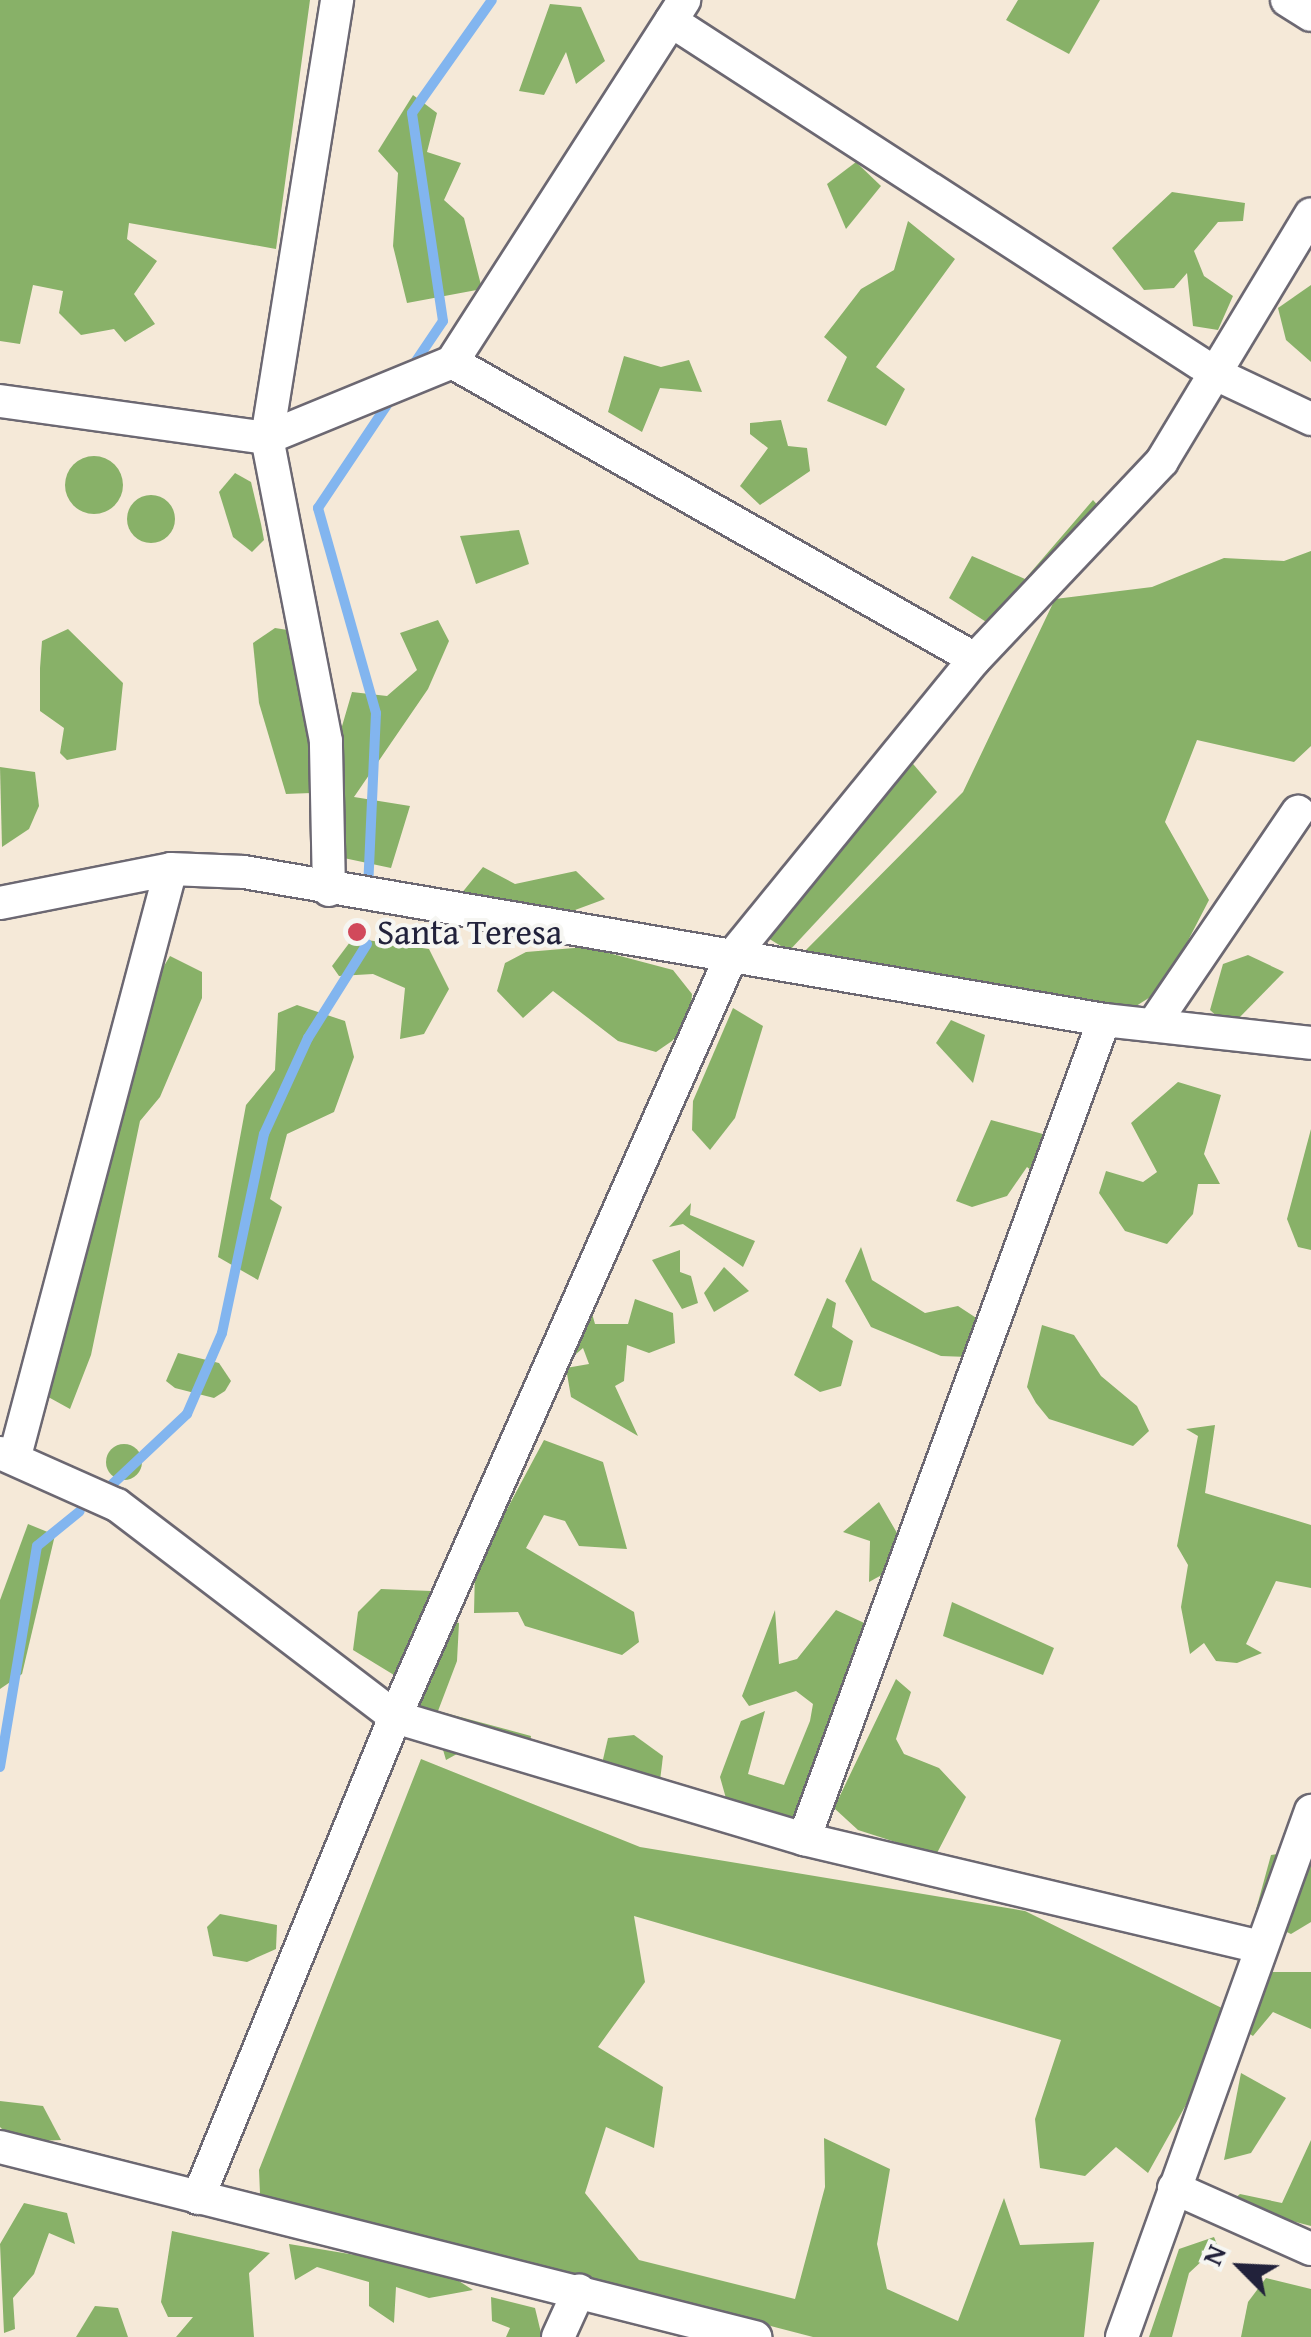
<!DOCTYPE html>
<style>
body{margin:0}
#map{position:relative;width:1311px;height:2337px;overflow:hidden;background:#f5e9d8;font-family:"Gentium Book Plus",serif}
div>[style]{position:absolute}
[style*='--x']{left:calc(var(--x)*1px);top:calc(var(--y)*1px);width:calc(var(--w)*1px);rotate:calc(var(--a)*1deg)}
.forest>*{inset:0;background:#88b168}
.round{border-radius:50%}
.stream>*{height:10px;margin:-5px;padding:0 5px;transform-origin:5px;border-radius:5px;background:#82b5ef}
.roads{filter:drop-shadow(2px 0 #6c6872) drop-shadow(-2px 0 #6c6872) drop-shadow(0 2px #6c6872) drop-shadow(0 -2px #6c6872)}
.minor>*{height:32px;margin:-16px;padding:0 16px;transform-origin:16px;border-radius:16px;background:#fff}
.dots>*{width:28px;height:28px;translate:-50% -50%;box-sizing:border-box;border:5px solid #f6f6f2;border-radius:50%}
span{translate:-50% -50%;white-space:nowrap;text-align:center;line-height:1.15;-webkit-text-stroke:8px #f6f6f2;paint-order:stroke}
.poi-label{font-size:35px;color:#22223b}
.left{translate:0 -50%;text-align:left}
.north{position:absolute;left:1191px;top:2217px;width:100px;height:100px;-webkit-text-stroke:8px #f6f6f2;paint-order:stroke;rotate:294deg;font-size:28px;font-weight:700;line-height:40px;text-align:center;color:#22223b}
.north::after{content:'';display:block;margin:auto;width:35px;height:45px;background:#22223b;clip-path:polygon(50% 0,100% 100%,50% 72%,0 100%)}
</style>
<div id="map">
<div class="forest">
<div style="clip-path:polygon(0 0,310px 0,276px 249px,129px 223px,127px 239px,157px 261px,134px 294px,155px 324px,125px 342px,114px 329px,81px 335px,59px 313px,63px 291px,33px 285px,20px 344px,0 341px)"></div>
<div style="clip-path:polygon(1018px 0,1100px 0,1069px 54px,1006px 20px)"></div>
<div style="clip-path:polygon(550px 4px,581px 7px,605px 61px,576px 84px,566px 52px,544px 95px,519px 91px)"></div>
<div style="clip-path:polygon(413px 95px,437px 113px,427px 152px,461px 163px,444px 200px,464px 218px,482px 289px,407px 303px,393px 246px,398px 173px,378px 151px)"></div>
<div style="clip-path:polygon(856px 162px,881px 186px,846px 229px,827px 184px)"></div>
<div style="clip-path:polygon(1172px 192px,1245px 203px,1243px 221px,1218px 222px,1194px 251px,1204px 276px,1233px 296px,1218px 330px,1193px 326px,1187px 273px,1174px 288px,1144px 290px,1112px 248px)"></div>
<div style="clip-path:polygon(908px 221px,955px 259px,876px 367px,905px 389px,886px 426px,827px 401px,847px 357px,824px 337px,861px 289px,894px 270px)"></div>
<div style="clip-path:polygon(1311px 285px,1311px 362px,1286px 340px,1278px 308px)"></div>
<div style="clip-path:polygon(624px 356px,661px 367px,689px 360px,702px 392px,660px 388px,642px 432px,608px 412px)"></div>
<div style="clip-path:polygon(781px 420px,788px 446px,807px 448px,810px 471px,760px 505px,740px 486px,768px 448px,750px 434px,750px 423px)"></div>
<div class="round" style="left:65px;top:456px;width:58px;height:58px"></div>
<div style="clip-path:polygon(235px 473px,251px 482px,261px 524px,264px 540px,252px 552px,233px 537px,219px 492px)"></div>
<div class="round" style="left:127px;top:495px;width:48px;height:48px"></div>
<div style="clip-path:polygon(1093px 500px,1109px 518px,994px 627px,949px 598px,972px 556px,1025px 579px)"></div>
<div style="clip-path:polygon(519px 530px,529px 564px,476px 584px,460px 536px)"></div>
<div style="clip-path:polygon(1311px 551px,1311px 746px,1294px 762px,1197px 740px,1165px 822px,1209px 900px,1163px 989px,1125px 1013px,797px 959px,963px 792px,1055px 599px,1152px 587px,1224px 558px,1284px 561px)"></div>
<div style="clip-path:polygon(438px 620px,449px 641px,428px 689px,354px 797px,410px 806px,391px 868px,339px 857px,326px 781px,352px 692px,387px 696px,417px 670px,400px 633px)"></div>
<div style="clip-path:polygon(275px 628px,294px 631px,326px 754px,311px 793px,286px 794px,259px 703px,253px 643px)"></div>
<div style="clip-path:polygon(68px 629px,123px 683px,116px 750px,67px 760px,60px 753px,64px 728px,40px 711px,40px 668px,42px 641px)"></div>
<div style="clip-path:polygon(908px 758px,937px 792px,789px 951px,763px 935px)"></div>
<div style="clip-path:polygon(0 767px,35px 772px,39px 806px,29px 829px,2px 847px)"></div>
<div style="clip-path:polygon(483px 867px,515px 884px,576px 871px,605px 899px,537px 924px,447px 911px)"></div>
<div style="clip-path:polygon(353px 938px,429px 949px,449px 989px,424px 1034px,400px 1039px,405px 988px,373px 974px,339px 976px,332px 966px)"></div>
<div style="clip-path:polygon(586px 947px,673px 970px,692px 994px,690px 1021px,672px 1041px,656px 1052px,618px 1041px,553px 991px,523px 1018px,497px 991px,505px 963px,526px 952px)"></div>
<div style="clip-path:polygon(1248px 955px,1284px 972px,1238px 1019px,1221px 1020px,1210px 1010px,1223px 964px)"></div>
<div style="clip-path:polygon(170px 956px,202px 972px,202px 998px,160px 1097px,140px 1121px,91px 1355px,70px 1409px,41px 1393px,150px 989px)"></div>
<div style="clip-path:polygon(297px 1005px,345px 1021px,354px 1057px,334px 1112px,287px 1134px,270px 1199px,282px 1207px,258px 1280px,218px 1257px,246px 1105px,275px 1070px,278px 1013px)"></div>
<div style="clip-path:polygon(733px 1008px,763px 1026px,735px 1118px,710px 1150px,692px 1130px,693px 1101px)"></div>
<div style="clip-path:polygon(951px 1020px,985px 1035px,973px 1083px,936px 1043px)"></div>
<div style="clip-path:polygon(1178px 1082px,1221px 1095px,1204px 1154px,1220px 1184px,1198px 1184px,1193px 1214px,1167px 1244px,1125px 1231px,1099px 1193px,1106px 1171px,1143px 1182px,1157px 1172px,1131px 1123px)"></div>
<div style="clip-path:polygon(991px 1120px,1054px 1137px,1037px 1175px,1027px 1167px,1007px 1196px,972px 1207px,956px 1201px)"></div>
<div style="clip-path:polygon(1311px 1129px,1311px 1250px,1298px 1247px,1287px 1219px)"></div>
<div style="clip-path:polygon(691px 1203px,690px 1215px,755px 1241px,743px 1267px,683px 1224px,669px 1227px)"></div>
<div style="clip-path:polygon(861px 1247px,872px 1280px,925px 1313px,958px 1306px,987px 1325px,968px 1357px,941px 1356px,871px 1327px,845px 1281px)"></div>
<div style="clip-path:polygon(680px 1250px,680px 1272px,691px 1276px,698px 1303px,682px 1309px,652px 1260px)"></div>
<div style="clip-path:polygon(724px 1267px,749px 1291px,714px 1312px,704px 1293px)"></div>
<div style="clip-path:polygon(587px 1296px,595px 1324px,628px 1324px,635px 1299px,673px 1313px,675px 1343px,649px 1353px,627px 1345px,624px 1381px,615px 1386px,638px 1436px,571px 1397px,566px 1368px,589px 1364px,583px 1348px,569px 1360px)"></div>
<div style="clip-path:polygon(827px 1298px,836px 1303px,832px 1327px,853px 1341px,841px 1386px,820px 1392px,794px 1375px)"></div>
<div style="clip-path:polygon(1042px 1325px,1074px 1335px,1101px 1376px,1137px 1406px,1149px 1431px,1133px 1446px,1049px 1419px,1036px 1403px,1027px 1387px)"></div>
<div style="clip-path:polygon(178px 1353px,219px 1363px,231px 1381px,225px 1391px,214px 1398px,175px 1388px,166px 1381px)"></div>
<div style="clip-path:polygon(1215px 1425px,1205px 1493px,1311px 1525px,1311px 1588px,1276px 1581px,1246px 1644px,1262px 1653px,1237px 1663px,1216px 1661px,1204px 1643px,1190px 1654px,1181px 1607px,1188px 1565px,1177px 1546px,1198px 1436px,1186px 1429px)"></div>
<div style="clip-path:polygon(544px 1440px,603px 1462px,627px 1549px,579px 1546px,565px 1521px,544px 1515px,526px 1548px,634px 1612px,639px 1642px,622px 1655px,525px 1626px,518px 1612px,474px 1613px,475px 1569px)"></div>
<div class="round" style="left:106px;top:1444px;width:36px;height:36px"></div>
<div style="clip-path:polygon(879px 1502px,904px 1545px,898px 1566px,869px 1582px,870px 1541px,843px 1532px)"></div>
<div style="clip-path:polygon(28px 1524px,55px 1535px,22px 1674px,0 1689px,0 1600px)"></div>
<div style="clip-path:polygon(381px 1589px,431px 1591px,446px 1602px,439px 1618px,459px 1623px,457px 1661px,438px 1711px,531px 1736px,529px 1754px,466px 1749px,446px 1760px,439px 1736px,402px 1701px,394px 1675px,353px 1650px,358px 1612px)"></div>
<div style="clip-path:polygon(952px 1602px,1054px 1648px,1043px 1675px,943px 1636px)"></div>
<div style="clip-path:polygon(775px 1610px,779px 1664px,797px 1659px,836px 1610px,873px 1627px,798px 1821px,727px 1802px,720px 1777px,741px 1721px,765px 1711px,748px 1774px,784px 1785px,810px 1721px,813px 1704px,796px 1691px,749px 1706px,742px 1696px)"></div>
<div style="clip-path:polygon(896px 1679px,911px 1692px,896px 1739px,904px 1754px,939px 1768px,966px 1797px,936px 1855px,858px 1830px,834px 1808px)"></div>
<div style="clip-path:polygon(634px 1735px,663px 1756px,660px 1781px,601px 1768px,608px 1738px)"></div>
<div style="clip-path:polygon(421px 1759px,640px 1847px,1025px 1911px,1236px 2015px,1148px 2173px,1116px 2147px,1085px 2176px,1040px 2168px,1035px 2119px,1061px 2040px,634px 1916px,645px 1982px,598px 2047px,663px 2087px,654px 2148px,606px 2127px,585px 2193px,639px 2260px,795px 2299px,825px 2187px,824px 2138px,890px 2169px,877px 2244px,887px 2289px,958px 2321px,1004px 2198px,1020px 2245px,1094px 2242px,1084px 2337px,813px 2337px,260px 2194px,259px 2170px)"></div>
<div style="clip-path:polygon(1311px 1849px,1311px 1922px,1291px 1934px,1254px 1917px,1271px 1855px)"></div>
<div style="clip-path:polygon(220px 1914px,277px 1925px,276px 1949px,247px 1962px,213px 1956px,207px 1927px)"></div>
<div style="clip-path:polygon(1249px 1972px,1311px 1972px,1311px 2029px,1273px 2012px,1253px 2036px,1240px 2028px)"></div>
<div style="clip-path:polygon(1241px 2073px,1286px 2098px,1251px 2153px,1224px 2160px)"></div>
<div style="clip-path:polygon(0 2101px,43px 2106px,61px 2140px,15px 2142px,0 2127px)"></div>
<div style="clip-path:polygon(1311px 2140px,1311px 2226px,1228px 2204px,1240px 2194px,1282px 2203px)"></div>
<div style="clip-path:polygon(24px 2203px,67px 2213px,75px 2244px,49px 2233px,34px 2274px,13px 2298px,15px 2329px,4px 2333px,0 2244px)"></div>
<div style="clip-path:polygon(172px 2231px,270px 2253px,249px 2273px,254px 2337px,176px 2337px,193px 2317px,168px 2317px,161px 2302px)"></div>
<div style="clip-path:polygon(1214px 2237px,1224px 2261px,1204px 2259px,1189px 2273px,1172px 2337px,1149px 2337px,1179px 2249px)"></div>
<div style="clip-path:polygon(289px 2244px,440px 2269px,473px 2290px,429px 2298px,396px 2287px,394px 2323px,369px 2306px,369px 2282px,317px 2267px,295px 2280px)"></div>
<div style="clip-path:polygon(1266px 2278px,1311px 2289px,1311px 2337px,1241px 2337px,1248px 2302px)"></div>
<div style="clip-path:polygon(491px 2297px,535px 2308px,542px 2337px,506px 2337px,510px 2328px,492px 2321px)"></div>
<div style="clip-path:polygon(95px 2306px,118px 2308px,128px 2337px,76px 2337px)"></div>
</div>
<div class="stream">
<div style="--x:416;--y:361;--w:48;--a:-56"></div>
<div style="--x:443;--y:321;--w:210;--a:-98.5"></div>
<div style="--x:412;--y:113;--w:138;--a:-54.7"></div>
<div style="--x:368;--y:889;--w:176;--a:-87.4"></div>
<div style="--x:376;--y:713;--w:213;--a:-105.8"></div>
<div style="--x:318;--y:508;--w:124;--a:-56.2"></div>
<div style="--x:104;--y:1492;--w:114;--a:-43.2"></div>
<div style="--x:187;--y:1414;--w:88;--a:-66.6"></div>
<div style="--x:222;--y:1333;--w:203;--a:-78.1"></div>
<div style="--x:264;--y:1134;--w:106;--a:-65.4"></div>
<div style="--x:308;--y:1038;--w:111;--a:-57.9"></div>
<div style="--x:0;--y:1767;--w:224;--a:-80.5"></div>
<div style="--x:37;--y:1546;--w:55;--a:-39.1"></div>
</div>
<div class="roads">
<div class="minor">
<div style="--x:1287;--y:0;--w:28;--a:32"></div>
<div style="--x:671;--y:21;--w:652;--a:32.91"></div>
<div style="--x:1218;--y:375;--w:103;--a:25.3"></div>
<div style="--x:452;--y:362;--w:430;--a:-57.3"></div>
<div style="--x:0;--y:401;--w:270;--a:7.9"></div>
<div style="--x:267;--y:438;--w:200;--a:-22.3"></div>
<div style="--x:452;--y:362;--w:601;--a:29.59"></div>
<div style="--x:329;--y:890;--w:149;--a:-91.2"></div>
<div style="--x:326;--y:741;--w:309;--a:-101"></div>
<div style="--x:267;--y:438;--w:444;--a:-80.9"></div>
<div style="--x:0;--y:903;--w:174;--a:-11.2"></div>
<div style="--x:171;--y:869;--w:73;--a:2.4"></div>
<div style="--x:244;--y:872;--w:873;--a:9.76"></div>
<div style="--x:1104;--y:1020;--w:208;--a:6.3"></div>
<div style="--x:1153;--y:1025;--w:258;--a:-55.8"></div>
<div style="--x:0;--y:1453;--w:128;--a:24"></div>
<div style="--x:117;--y:1505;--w:350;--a:37.3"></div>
<div style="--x:395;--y:1717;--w:427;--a:16.6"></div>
<div style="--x:804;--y:1839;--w:469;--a:13.3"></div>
<div style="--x:15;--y:1456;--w:607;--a:-75.12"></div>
<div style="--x:804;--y:1839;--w:872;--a:-69.88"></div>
<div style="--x:0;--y:2147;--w:779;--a:14.13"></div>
<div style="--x:1174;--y:2188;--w:150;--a:24"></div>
<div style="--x:198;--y:2198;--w:520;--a:-67.73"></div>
<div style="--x:395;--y:1717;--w:829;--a:-66.16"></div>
<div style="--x:730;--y:959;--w:387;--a:-50.8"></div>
<div style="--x:975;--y:659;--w:272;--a:-46.6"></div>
<div style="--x:1162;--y:461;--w:288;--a:-58.9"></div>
<div style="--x:558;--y:2337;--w:51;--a:-65.5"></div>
<div style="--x:1122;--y:2337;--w:559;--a:-70.24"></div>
</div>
</div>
<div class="dots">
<div style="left:357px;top:932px;background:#d1495b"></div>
</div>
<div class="poi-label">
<span class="left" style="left:377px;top:932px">Santa Teresa</span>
</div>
<div class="north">N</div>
</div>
